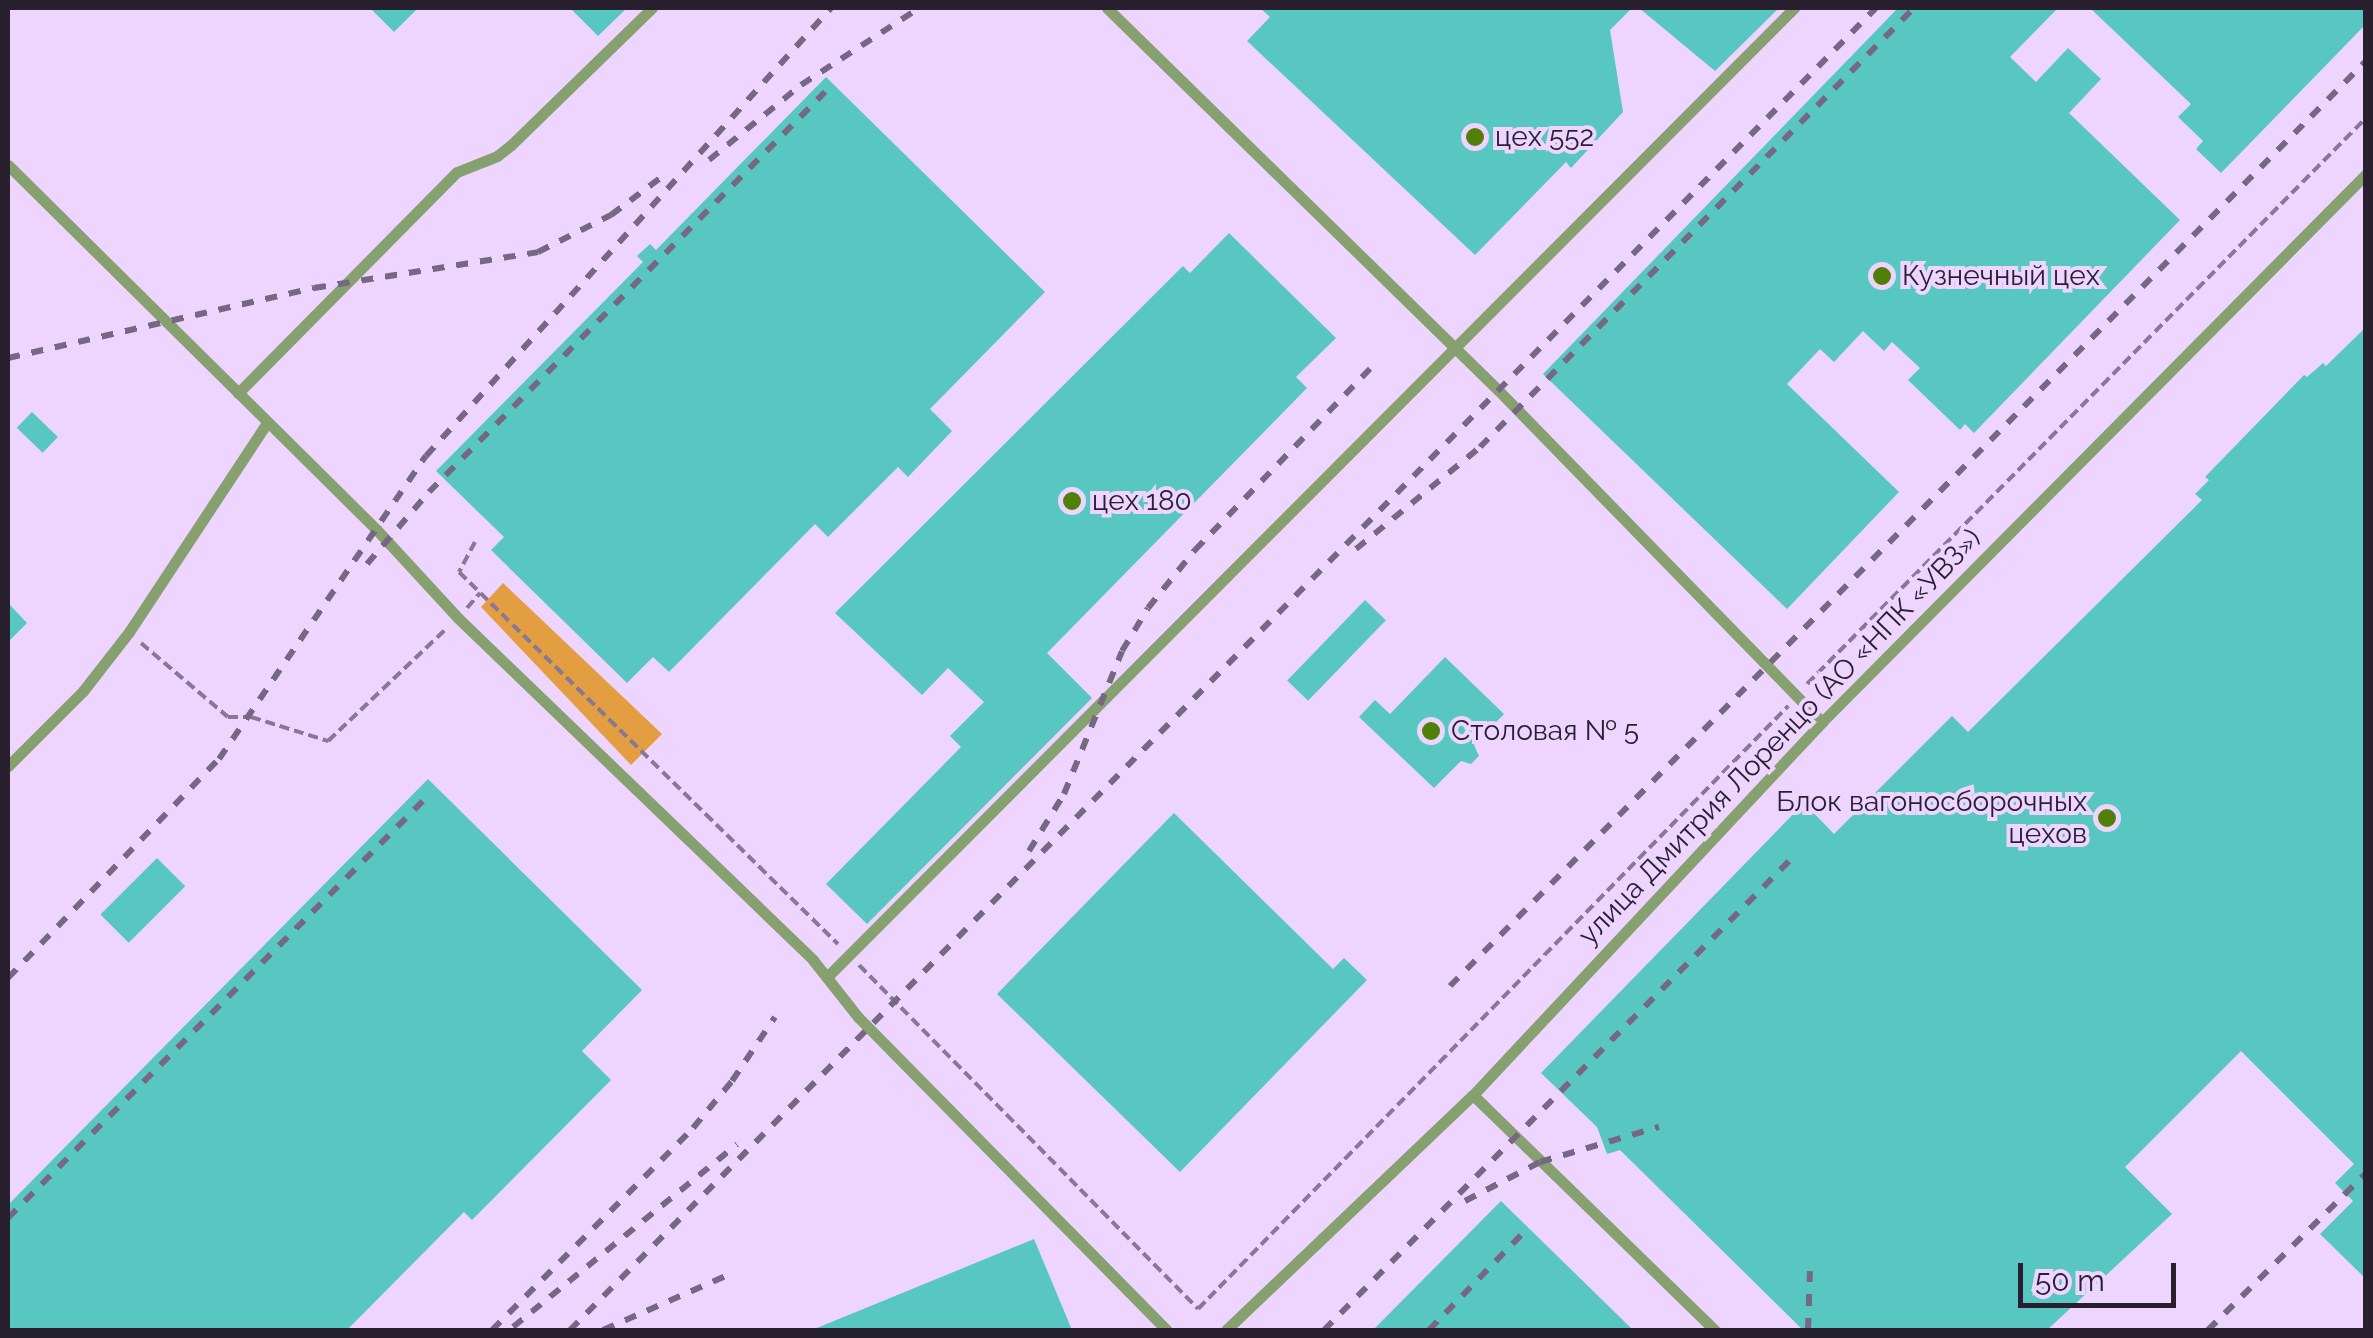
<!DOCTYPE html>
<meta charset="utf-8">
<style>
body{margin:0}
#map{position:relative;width:2373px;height:1338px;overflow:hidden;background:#edd5ff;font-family:Raleway,sans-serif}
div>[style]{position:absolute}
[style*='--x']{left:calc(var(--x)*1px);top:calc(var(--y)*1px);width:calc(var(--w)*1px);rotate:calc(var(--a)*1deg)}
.forest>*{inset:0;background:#e49e42}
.building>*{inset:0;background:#58c7c1;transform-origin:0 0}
.path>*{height:4px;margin-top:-2px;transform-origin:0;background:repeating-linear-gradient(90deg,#887895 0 10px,transparent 0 15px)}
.lane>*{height:11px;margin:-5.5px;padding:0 5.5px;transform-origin:5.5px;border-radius:5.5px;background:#87a06f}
.rail>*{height:6px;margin-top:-3px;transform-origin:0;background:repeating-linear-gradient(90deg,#766782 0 12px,transparent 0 24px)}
.dots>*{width:28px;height:28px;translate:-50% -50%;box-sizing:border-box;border:5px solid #edd5ff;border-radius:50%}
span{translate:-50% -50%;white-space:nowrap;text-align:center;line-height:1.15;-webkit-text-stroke:8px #edd5ff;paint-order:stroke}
.poi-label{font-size:28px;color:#281f2f}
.left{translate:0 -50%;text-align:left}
.right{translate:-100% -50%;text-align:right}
.street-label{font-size:28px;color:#281f2f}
.frame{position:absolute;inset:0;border:10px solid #281f2f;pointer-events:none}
.scale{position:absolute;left:2018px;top:1263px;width:158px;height:45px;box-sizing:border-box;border:5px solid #281f2f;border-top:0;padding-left:12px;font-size:30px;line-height:35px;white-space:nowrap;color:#281f2f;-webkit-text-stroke:8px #edd5ff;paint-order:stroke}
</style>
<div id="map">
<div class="forest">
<div style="clip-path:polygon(503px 583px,662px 734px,631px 765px,481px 607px)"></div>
</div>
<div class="building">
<div style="clip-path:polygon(370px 8px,418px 8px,394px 32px)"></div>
<div style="clip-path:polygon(570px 8px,627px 8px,598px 36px)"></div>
<div style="clip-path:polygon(1260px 8px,1632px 8px,1610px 30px,1623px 112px,1571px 168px,1566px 162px,1475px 255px,1247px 41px,1270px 17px)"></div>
<div style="clip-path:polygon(1639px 8px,1779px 8px,1715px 71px)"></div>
<div style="clip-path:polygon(1898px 8px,2058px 8px,2010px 57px,2036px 82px,2068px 48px,2101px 79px,2069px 113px,2180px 220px,1974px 433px,1965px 424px,1960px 430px,1908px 380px,1920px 368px,1892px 342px,1884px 351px,1863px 331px,1834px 362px,1820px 349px,1787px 384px,1899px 492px,1787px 609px,1543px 374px)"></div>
<div style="clip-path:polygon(2090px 8px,2366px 8px,2366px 24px,2221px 173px,2196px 149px,2203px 141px,2178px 117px,2191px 104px)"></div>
<div style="clip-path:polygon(826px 77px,1045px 292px,930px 409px,952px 431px,908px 477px,898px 467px,828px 537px,815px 524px,669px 672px,653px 657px,627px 683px,491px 550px,504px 537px,436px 471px,643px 262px,637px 256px,650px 244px,656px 250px)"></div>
<div style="clip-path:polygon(1229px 233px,1336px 338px,1296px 377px,1307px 388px,1047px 653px,1092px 698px,867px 924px,826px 884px,961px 747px,950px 736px,984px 702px,948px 668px,922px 695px,835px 613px,1183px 266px,1190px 273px)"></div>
<div style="clip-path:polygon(2366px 327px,2366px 1279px,2320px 1234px,2353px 1201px,2335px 1183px,2354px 1164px,2241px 1051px,2125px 1167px,2172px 1214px,2047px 1330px,1803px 1330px,1620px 1150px,1607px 1154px,1597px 1127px,1541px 1073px,1804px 803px,1834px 834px,1952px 716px,1968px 732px,2202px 500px,2195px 494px,2209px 480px,2205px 477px,2304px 375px,2307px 377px,2323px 363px,2326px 366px)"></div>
<div style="left:32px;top:412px;width:36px;height:22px;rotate:44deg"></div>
<div style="left:1365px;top:600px;width:29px;height:112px;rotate:44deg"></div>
<div style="clip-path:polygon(8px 603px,27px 623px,8px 642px)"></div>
<div style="clip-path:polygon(1445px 657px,1504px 714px,1474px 745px,1479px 756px,1471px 764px,1461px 761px,1434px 788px,1359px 717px,1375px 700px,1390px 714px)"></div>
<div style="clip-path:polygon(428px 779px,642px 990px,582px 1051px,611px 1080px,472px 1220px,464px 1212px,347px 1330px,8px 1330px,8px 1205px)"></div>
<div style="clip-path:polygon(1174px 813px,1333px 969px,1344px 958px,1367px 980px,1180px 1172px,997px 994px)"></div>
<div style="left:157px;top:858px;width:40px;height:80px;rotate:45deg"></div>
<div style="clip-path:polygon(1501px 1201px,1633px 1330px,1373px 1330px)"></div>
<div style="clip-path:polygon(1034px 1239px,1072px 1330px,812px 1330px)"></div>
</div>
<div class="path">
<div style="--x:475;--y:542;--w:34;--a:118"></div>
<div style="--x:459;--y:572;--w:531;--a:44.47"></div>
<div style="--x:467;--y:608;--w:20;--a:-49"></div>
<div style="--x:141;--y:643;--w:114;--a:40.4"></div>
<div style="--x:228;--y:717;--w:23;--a:0"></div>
<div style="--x:251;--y:717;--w:81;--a:17.3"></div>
<div style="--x:328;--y:741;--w:163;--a:-43.5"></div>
<div style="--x:1807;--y:684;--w:796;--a:-45.36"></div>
<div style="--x:859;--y:965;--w:483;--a:45.4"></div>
<div style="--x:1198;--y:1309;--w:844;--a:-45.62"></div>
</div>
<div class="lane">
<div style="--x:1107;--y:8;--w:547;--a:44.33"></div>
<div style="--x:1498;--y:390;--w:464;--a:45.7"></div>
<div style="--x:8;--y:165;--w:518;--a:44.69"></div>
<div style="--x:376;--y:529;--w:121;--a:47.3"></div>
<div style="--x:458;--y:618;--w:493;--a:43.9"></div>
<div style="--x:813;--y:960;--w:73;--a:51.7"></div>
<div style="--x:858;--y:1017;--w:440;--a:45.4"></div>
<div style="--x:238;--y:393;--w:311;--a:-45.3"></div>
<div style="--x:457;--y:172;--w:43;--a:-21.8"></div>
<div style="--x:497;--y:156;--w:18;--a:-38"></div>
<div style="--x:511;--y:145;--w:197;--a:-44.2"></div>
<div style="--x:8;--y:766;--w:106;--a:-45"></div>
<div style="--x:83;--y:691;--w:75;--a:-52.1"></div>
<div style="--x:129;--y:632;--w:250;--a:-56.6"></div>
<div style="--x:827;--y:977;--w:1369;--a:-45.06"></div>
<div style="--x:1473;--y:1095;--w:337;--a:44.2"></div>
<div style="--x:1226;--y:1330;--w:341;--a:-43.6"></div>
<div style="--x:1473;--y:1095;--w:511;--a:-46.9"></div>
<div style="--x:1822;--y:722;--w:772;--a:-45.21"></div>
</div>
<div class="rail">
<div style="--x:709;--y:160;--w:119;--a:-39.2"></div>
<div style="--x:801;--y:85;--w:141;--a:-33.1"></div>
<div style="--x:8;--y:358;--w:314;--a:-12.9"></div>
<div style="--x:314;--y:288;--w:227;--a:-9.1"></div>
<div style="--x:538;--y:252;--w:82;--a:-26.9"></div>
<div style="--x:611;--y:215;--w:71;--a:-37"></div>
<div style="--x:1356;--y:549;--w:161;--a:-39.4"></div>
<div style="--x:1480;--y:447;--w:617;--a:-45.33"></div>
<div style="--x:367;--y:564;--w:95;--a:-49.3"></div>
<div style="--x:429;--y:492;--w:563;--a:-45.29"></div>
<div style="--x:1029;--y:851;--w:67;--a:-58.4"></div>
<div style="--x:1064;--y:794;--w:154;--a:-67.9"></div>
<div style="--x:1122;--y:651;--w:50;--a:-58.8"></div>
<div style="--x:1148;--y:608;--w:75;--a:-51"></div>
<div style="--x:1195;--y:550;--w:252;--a:-46"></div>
<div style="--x:8;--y:978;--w:304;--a:-46.1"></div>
<div style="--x:219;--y:759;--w:367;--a:-55.7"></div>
<div style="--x:426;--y:456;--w:604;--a:-47.89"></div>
<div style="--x:1450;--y:986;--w:1302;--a:-45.28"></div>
<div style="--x:1465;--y:1201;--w:85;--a:-27.5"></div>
<div style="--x:1540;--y:1162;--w:124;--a:-16.4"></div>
<div style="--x:8;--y:1218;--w:594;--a:-45.14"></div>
<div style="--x:513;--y:1327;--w:289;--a:-39.2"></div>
<div style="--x:492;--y:1330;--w:285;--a:-45.1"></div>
<div style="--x:693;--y:1128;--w:61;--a:-50.3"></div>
<div style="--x:732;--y:1081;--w:77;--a:-56.1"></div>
<div style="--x:570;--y:1330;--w:1858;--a:-45.35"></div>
<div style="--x:603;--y:1330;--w:139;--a:-23.8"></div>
<div style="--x:1324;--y:1330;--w:668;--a:-45.24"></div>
<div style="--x:1429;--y:1330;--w:135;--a:-45.9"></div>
<div style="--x:1808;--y:1330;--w:59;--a:-88.1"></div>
<div style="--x:2208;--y:1330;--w:223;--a:-44.8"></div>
</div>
<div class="dots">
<div style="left:1475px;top:137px;background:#517f09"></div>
<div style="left:1882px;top:276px;background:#517f09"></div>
<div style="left:1072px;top:501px;background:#517f09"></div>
<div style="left:1431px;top:731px;background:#517f09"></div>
<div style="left:2107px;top:818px;background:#517f09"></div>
</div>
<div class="poi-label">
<span class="left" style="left:1495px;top:137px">цех 552</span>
<span class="left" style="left:1902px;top:276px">Кузнечный цех</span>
<span class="left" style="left:1092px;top:501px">цех 180</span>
<span class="left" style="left:1451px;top:731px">Столовая № 5</span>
<span class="right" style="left:2087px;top:818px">Блок вагоносборочных<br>цехов</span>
</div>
<div class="street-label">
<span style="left:1780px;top:737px;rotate:-46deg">улица Дмитрия Лоренцо (АО «НПК «УВЗ»)</span>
</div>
<div class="frame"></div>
<div class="scale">50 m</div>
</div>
